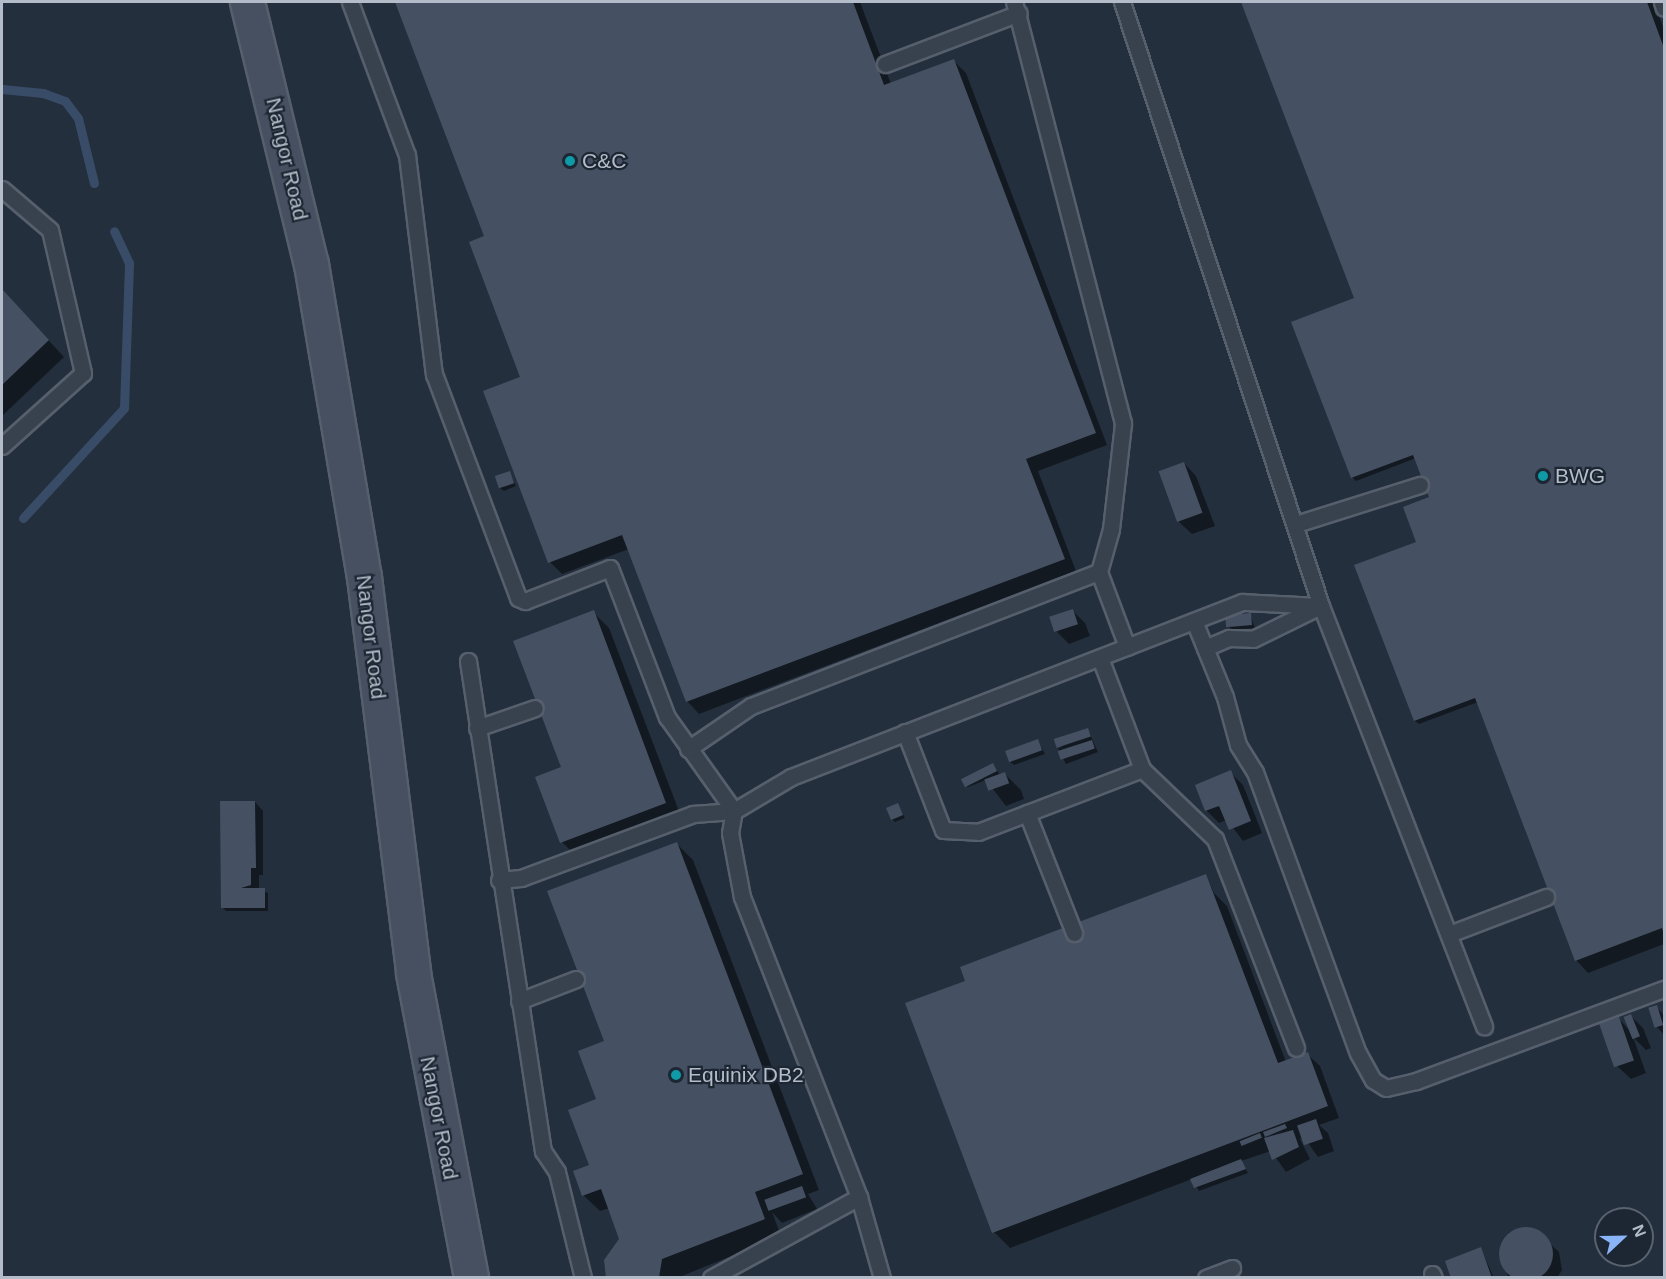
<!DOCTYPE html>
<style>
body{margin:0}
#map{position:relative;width:1666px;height:1279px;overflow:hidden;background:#242f3e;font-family:Helvetica,sans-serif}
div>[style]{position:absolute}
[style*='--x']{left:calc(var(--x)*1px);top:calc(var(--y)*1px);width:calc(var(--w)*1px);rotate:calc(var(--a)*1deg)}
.shadow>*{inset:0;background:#0007}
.stream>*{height:9px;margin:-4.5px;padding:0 4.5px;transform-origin:4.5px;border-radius:4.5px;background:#394c67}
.building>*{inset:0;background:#455162;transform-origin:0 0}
.round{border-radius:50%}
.roads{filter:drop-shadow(2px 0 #565f6c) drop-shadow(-2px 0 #565f6c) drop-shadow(0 2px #565f6c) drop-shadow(0 -2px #565f6c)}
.service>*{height:15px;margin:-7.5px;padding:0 7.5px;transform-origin:7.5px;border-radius:7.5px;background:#38414e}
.secondary>*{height:33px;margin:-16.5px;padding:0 16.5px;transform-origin:16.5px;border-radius:16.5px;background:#465061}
.dots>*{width:16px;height:16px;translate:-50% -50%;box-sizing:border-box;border:3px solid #1d2633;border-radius:50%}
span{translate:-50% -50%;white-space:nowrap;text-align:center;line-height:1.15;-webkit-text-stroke:4.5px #1d2633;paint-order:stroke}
.street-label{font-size:21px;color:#b4bcc9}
.poi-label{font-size:21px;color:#b4bcc9}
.left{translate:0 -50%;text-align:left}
.frame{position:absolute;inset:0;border:3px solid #b4bcc9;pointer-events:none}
.north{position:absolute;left:1594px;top:1207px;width:60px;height:60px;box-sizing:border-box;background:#1d2633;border:2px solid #59626f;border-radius:50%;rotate:68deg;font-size:16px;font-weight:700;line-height:24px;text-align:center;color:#b4bcc9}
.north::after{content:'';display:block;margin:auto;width:21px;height:27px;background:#8ab4f8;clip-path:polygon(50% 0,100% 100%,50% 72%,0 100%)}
</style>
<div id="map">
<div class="shadow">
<div style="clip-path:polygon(397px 2px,860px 2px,891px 84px,953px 60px,966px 73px,1107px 445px,1038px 471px,1076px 571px,699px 714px,687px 701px,629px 549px,562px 574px,550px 562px,522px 378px,486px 237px)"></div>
<div style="clip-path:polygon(1243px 2px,1654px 2px,1664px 30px,1664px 944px,1588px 973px,1576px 960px,1478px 702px,1419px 724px,1415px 721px,1420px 548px,1431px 498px,1416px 458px,1356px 481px,1352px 477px,1356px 299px)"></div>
<div style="clip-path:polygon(2px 290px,64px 357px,2px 416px)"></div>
<div style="clip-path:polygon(1184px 463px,1196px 476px,1215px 526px,1192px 534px,1179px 522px,1161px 472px)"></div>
<div style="clip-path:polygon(509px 473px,516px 486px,504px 491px,500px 488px)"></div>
<div style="clip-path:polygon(1072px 610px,1085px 623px,1090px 636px,1069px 644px,1057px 632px)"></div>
<div style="clip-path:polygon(593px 612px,609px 628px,682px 819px,578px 858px,562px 842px,563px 768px)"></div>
<div style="clip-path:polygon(1250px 614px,1255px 628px,1231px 630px,1228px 626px)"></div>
<div style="clip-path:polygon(1088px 730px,1098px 752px,1066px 764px,1058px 749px)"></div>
<div style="clip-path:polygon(1038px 741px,1045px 754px,1014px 765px,1010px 762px,1007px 752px)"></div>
<div style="clip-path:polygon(993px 764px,1000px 775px,1004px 773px,1021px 790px,1024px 799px,1006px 806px,986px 780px,968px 787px,964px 784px)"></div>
<div style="clip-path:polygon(1230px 772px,1243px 785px,1262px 833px,1243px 841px,1227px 820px,1219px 823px,1206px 810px)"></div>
<div style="clip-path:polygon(255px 802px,263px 811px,263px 875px,259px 875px,259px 889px,268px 893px,268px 911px,226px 911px,223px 908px)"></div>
<div style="clip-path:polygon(898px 805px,905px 818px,895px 822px,891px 818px)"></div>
<div style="clip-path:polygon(676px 843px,693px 860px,819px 1190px,808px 1194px,817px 1209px,782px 1223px,772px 1212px,781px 1236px,677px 1278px,609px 1278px,621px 1239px,610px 1208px,600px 1211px,583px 1195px,591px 1165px,606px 1042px)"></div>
<div style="clip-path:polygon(1206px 875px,1214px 893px,1227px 906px,1286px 1062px,1307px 1054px,1320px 1066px,1339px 1118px,1319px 1125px,1328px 1133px,1334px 1151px,1318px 1157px,1303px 1136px,1300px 1139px,1310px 1159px,1286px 1172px,1271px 1151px,1241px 1161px,1248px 1173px,1199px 1191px,1192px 1179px,1010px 1248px,994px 1232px,967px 981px)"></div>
<div style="clip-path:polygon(1656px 1007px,1664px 1015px,1664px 1035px,1657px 1027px)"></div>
<div style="clip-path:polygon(1631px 1016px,1643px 1028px,1651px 1048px,1646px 1050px,1633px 1037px,1646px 1073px,1631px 1079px,1618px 1067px,1619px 1019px,1631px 1032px)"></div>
<div style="clip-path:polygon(1537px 1232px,1559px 1252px,1562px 1270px,1557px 1278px,1509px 1278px,1499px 1257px,1511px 1234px)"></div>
<div style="clip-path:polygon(1481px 1249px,1494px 1278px,1453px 1278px)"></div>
</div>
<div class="stream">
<div style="--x:2;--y:89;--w:41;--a:5.6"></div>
<div style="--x:43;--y:93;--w:23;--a:20"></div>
<div style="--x:65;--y:101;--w:21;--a:53"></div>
<div style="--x:78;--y:118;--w:67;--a:76.2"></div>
<div style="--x:23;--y:518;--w:149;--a:-47.4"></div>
<div style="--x:124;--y:408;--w:145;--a:-88"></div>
<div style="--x:129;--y:263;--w:35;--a:-115"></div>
</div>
<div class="building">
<div style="clip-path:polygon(395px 2px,853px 2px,884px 85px,954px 59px,1096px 433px,1026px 459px,1065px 559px,686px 702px,622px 535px,548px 563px,483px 391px,520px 377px,469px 242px,484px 236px)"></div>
<div style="clip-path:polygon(1241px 2px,1647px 2px,1664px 48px,1664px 935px,1662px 928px,1575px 961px,1475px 698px,1414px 721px,1354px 565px,1416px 542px,1403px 507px,1429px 497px,1413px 455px,1351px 478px,1291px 322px,1354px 298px)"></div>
<div style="clip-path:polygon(2px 289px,49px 340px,2px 385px)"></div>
<div style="left:1184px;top:462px;width:54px;height:27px;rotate:70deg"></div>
<div style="left:510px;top:471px;width:13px;height:16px;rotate:72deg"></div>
<div style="left:1073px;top:609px;width:16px;height:25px;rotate:72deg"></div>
<div style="clip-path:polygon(594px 610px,666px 803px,560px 843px,535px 777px,561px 767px,513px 641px)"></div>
<div style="left:1251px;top:613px;width:12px;height:26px;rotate:85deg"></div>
<div style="left:1088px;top:728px;width:9px;height:36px;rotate:72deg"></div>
<div style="left:1038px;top:739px;width:12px;height:35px;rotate:70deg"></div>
<div style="left:1092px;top:740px;width:9px;height:36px;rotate:72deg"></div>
<div style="left:993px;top:763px;width:9px;height:36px;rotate:63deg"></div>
<div style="clip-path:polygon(1231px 770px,1251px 821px,1229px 830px,1219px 806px,1205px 811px,1195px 785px)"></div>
<div style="left:1005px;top:772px;width:12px;height:22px;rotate:70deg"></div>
<div style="clip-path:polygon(220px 801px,255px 801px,256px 868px,251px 868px,251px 885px,241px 888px,265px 888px,265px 908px,221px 908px)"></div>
<div style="left:898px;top:803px;width:13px;height:13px;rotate:67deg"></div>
<div style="clip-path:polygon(677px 842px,803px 1174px,755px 1192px,765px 1219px,662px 1259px,659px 1278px,606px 1278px,604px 1260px,619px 1239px,601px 1189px,582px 1196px,573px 1171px,589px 1165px,568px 1110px,596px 1099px,578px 1051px,604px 1041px,547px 891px)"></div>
<div style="clip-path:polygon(1206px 874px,1278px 1063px,1308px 1052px,1328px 1106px,992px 1233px,905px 1003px,965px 981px,960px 967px)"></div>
<div style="left:1657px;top:1005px;width:21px;height:9px;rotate:73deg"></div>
<div style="left:1631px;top:1014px;width:24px;height:8px;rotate:68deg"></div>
<div style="left:1619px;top:1017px;width:46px;height:21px;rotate:71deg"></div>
<div style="left:1316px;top:1119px;width:21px;height:20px;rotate:71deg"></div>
<div style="clip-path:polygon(1285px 1124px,1287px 1128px,1265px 1137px,1263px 1132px)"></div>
<div style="clip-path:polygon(1293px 1130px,1299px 1147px,1272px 1160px,1264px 1138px)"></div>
<div style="left:1260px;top:1133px;width:5px;height:22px;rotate:68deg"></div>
<div style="clip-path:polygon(1241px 1159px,1246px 1169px,1194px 1188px,1190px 1179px)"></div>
<div style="left:802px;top:1186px;width:12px;height:40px;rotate:70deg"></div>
<div class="round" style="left:1499px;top:1227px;width:54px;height:54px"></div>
<div style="clip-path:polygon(1481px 1247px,1492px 1278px,1451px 1278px,1445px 1261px)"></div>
</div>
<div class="roads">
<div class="service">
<div style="--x:350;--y:2;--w:163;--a:69.6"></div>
<div style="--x:407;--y:155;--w:221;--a:83"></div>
<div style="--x:434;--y:374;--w:239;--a:69.4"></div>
<div style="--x:518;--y:598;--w:8;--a:23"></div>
<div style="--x:525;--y:601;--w:91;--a:-21.2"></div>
<div style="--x:610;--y:568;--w:160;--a:69.1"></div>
<div style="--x:667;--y:717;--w:115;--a:54.5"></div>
<div style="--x:1122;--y:2;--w:636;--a:71.76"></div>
<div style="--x:1321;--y:606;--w:451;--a:68.8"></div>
<div style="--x:1662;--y:2;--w:6;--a:72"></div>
<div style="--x:885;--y:64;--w:143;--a:-20.8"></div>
<div style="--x:2;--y:189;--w:63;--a:40.5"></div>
<div style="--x:50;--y:230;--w:147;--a:77"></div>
<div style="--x:83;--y:373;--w:109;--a:138"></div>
<div style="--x:1296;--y:524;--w:130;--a:-17.5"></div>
<div style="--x:1099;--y:572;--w:80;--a:69.5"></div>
<div style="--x:1194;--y:621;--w:82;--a:67.8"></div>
<div style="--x:1225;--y:697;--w:50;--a:74.8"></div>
<div style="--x:1238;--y:745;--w:32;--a:58"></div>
<div style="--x:1255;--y:772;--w:299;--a:69.9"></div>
<div style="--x:1358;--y:1053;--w:31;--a:61"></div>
<div style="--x:1373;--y:1080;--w:15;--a:32"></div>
<div style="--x:1386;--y:1088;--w:31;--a:-13"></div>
<div style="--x:1416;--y:1081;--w:265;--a:-20.4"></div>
<div style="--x:1205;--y:648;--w:26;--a:-23"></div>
<div style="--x:1229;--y:638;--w:24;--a:2"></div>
<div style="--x:1253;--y:639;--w:72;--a:-26.2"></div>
<div style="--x:468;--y:661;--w:496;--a:81.3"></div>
<div style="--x:543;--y:1151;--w:25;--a:56"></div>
<div style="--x:557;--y:1172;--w:109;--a:76.2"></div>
<div style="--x:477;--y:728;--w:61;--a:-19"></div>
<div style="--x:905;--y:732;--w:105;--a:68.8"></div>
<div style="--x:943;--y:830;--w:35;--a:3"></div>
<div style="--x:978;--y:832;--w:176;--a:-21"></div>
<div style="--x:1142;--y:769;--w:119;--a:-110.7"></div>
<div style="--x:688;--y:749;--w:76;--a:-34.3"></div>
<div style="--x:751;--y:706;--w:373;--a:-21.1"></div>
<div style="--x:1099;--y:572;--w:45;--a:-74.4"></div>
<div style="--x:1111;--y:529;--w:107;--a:-83.5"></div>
<div style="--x:1123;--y:423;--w:435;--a:-104.5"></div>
<div style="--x:1142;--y:769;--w:101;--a:43.8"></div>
<div style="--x:1215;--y:839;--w:224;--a:68.8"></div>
<div style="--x:1027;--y:813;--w:129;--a:68.6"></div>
<div style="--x:499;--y:880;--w:22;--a:-5"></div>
<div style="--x:521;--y:878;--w:184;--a:-20.4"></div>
<div style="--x:693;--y:814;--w:41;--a:-4.2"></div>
<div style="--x:1449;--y:934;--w:104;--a:-20.9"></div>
<div style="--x:519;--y:1001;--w:61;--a:-21.1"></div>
<div style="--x:1432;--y:1274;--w:4;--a:63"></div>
<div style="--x:711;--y:1278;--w:169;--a:-28.7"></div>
<div style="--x:882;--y:1278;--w:84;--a:-105.9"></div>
<div style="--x:859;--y:1197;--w:322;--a:-111.3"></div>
<div style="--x:742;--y:897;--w:65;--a:-100.6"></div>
<div style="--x:730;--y:833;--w:22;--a:-80"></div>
<div style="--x:734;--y:811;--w:66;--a:-30.8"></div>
<div style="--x:791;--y:777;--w:484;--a:-21.2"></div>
<div style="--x:1242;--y:602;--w:79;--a:2.9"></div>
<div style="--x:1206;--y:1278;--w:28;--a:-21"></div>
</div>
<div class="secondary">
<div style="--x:247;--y:2;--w:270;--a:76.3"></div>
<div style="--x:311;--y:264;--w:317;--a:80.4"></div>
<div style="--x:364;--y:577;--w:399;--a:82.9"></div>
<div style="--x:413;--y:973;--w:310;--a:79.2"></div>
</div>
</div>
<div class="dots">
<div style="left:570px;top:161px;background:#0f9aa8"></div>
<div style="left:1543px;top:476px;background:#0f9aa8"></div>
<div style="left:676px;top:1075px;background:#0f9aa8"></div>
</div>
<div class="street-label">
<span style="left:287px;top:159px;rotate:77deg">Nangor Road</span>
<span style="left:371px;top:637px;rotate:83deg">Nangor Road</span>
<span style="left:439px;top:1118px;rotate:79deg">Nangor Road</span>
</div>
<div class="poi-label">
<span class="left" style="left:582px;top:161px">C&amp;C</span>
<span class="left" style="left:1555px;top:476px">BWG</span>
<span class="left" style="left:688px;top:1075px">Equinix DB2</span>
</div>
<div class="frame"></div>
<div class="north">N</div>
</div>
